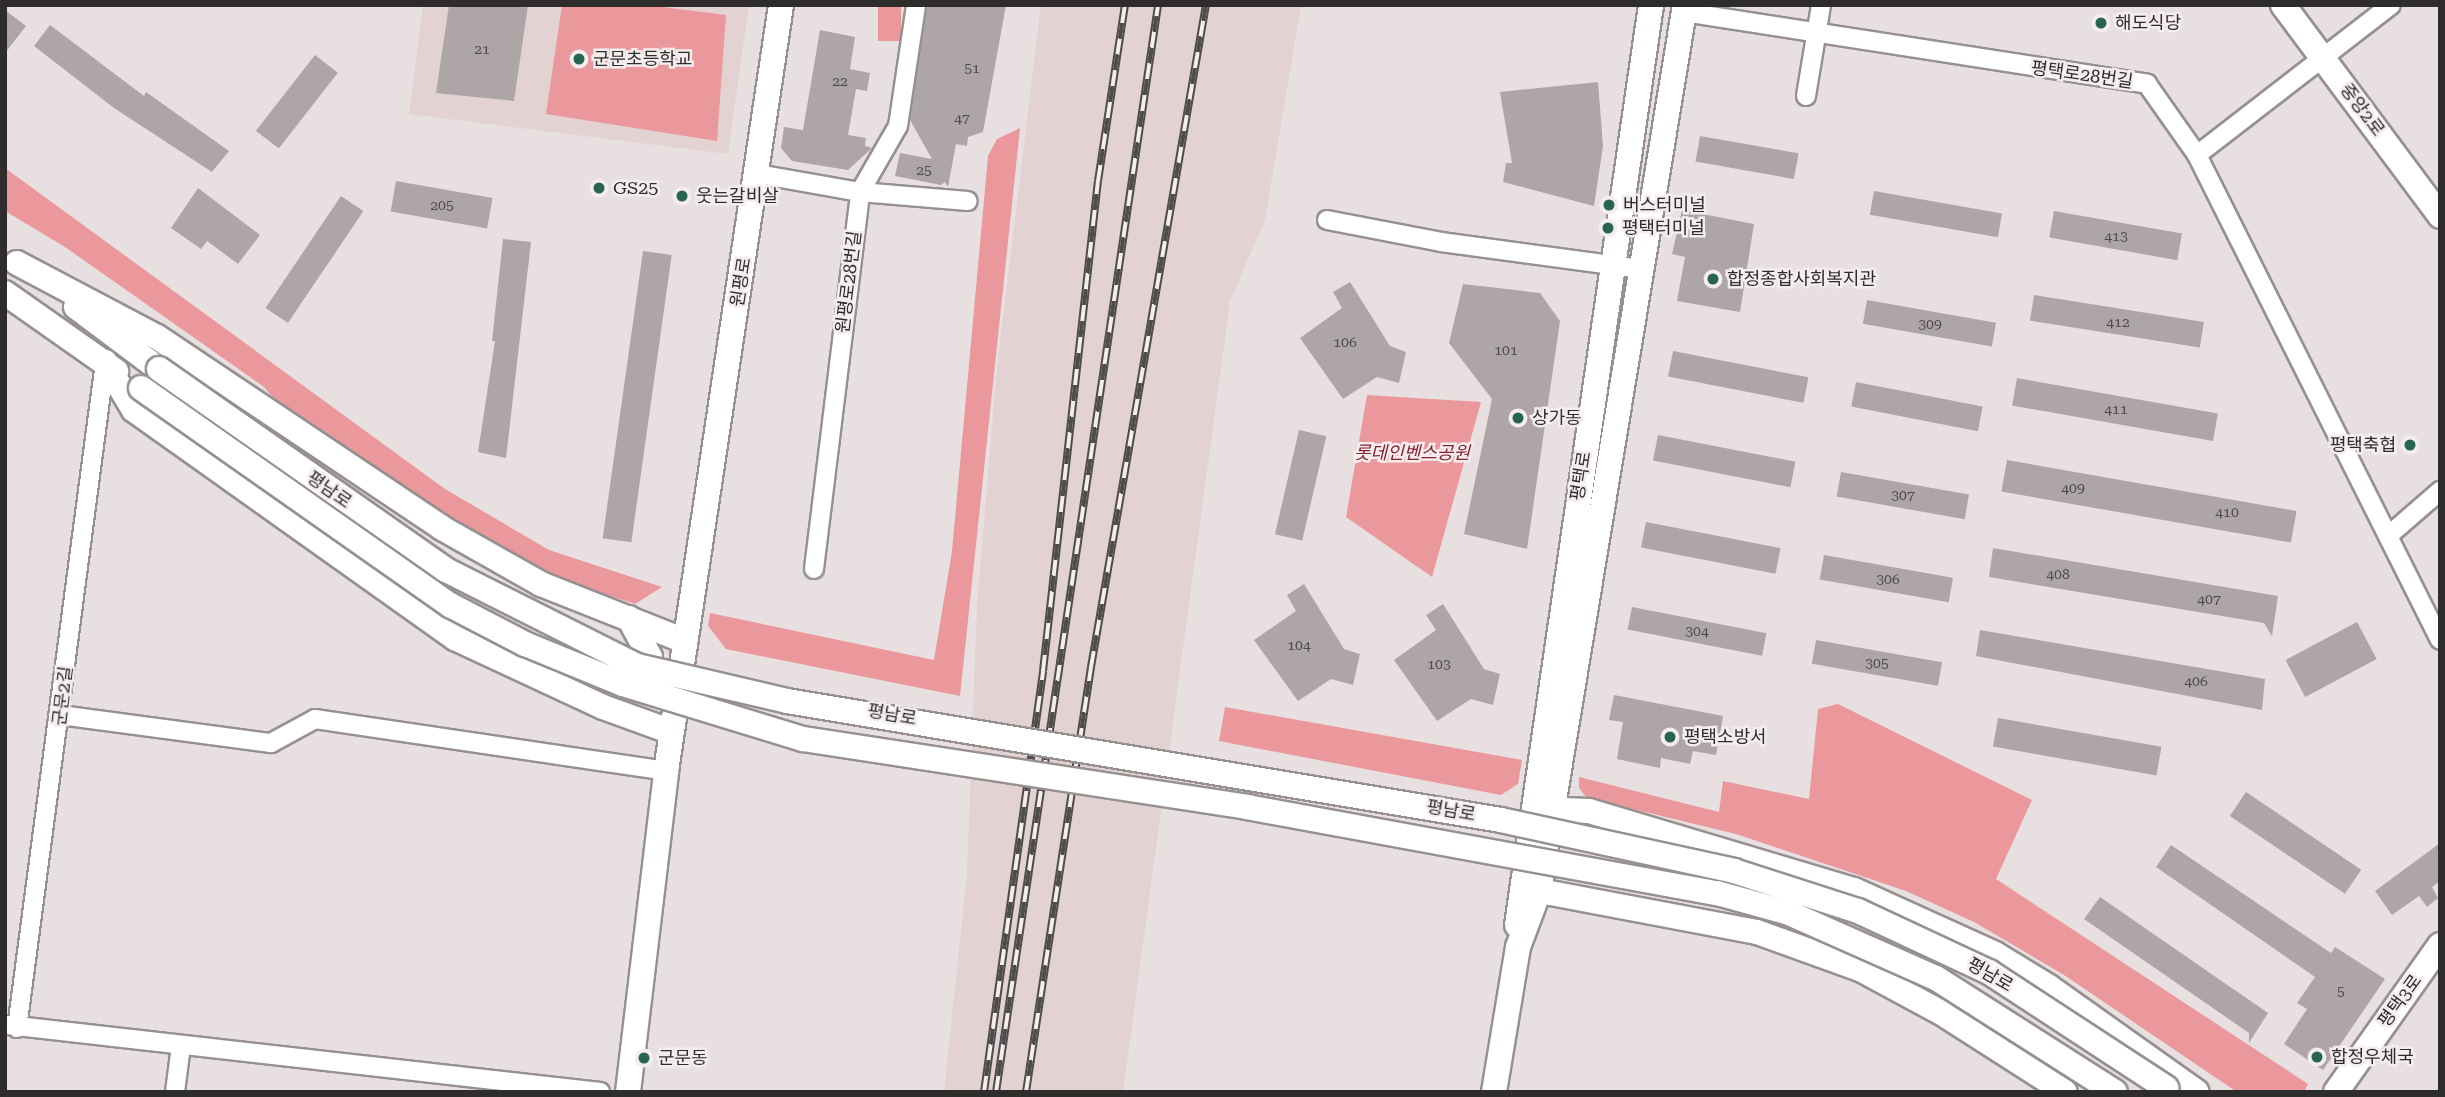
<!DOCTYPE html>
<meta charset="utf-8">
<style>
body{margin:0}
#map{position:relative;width:2445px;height:1097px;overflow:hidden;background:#e8e0e0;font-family:"Roboto Serif","Noto Sans KR",serif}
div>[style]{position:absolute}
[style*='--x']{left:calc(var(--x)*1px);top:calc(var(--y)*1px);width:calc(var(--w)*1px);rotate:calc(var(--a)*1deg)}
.built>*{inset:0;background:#e2d2d2}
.green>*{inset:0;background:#ea989b;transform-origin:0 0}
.building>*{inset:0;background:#aea6a6;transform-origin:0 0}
.roads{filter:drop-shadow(2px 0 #979090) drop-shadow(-2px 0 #979090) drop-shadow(0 2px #979090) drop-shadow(0 -2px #979090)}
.street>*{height:18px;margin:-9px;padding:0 9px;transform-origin:9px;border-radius:9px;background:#fff}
.secondary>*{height:24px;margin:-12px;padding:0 12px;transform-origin:12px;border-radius:12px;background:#fff}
.rail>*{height:8px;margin-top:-4px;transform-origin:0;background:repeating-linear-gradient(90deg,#f5eded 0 16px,#4f4c4c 0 32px);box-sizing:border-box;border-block:2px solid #4f4c4c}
.bridges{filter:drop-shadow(2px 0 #979090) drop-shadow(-2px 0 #979090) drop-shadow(0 2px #979090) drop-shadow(0 -2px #979090)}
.secondary-bridge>*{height:24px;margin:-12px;padding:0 12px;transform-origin:12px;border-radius:12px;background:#fff}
.dots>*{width:19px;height:19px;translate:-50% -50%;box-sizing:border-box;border:4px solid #f5eded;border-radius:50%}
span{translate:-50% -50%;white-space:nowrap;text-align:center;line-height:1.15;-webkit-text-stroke:5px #f5eded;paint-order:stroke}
.number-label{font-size:14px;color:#4f4a4a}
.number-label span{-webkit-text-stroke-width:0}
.poi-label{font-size:18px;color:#2f2c2c}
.left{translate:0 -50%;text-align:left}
.right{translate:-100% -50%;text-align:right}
.street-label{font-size:18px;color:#2f2c2c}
.park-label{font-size:18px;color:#832230;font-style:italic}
.frame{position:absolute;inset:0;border:7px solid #2f2c2c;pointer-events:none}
</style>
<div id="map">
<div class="built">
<div style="clip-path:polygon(423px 5px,749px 5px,728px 154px,409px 114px)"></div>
<div style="clip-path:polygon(1041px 5px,1301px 5px,1265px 220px,1230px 301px,1123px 1092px,944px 1092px,967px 874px,977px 606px,997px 367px)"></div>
</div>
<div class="green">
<div style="clip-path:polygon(562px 5px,646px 5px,726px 15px,717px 141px,546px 114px)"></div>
<div style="left:878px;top:5px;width:23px;height:36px"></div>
<div style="clip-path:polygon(1020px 128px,960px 696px,726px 649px,708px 626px,710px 613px,934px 660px,952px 551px,988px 156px,997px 139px)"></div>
<div style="clip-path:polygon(5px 168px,445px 489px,549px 550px,662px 587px,635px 604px,555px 578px,447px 524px,290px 417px,264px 387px,65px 247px,5px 211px)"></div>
<div style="clip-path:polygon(1367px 395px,1481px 402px,1432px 577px,1346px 517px)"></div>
<div style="clip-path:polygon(1838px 704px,2032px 800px,1996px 879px,2308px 1084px,2304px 1092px,2237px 1092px,2064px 975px,1974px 922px,1906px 891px,1736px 834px,1587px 798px,1579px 788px,1579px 777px,1719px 812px,1723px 781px,1809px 799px,1818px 709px)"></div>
<div style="clip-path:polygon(1225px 707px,1522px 760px,1518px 784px,1501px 795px,1219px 741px)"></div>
</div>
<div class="building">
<div style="clip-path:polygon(449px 5px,528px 5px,514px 101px,436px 93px)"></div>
<div style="clip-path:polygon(927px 5px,1006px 5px,983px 132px,968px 137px,967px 146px,956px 144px,948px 187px,945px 182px,941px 185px,895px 176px,900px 153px,932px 159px,910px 120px)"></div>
<div style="clip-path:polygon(5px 10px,26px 26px,5px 53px)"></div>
<div style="clip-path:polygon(50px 25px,144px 96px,146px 92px,229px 151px,212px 172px,114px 108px,34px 46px)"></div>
<div style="clip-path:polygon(820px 30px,855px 37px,850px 69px,870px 73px,867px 91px,856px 89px,848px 135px,866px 138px,865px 146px,872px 148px,848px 170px,792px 161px,781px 148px,784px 127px,803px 130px)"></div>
<div style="left:315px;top:55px;width:29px;height:96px;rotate:38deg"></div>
<div style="clip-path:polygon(1598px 82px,1603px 146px,1594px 206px,1503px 182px,1506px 163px,1512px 163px,1500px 92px)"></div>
<div style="left:1700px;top:136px;width:100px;height:26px;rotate:10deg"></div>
<div style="left:396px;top:181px;width:98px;height:31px;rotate:10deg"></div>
<div style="clip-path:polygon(198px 188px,260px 235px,238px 264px,207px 241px,201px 249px,171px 228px)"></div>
<div style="left:1874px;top:191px;width:130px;height:24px;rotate:10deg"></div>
<div style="left:341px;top:196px;width:27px;height:135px;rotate:34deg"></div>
<div style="clip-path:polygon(1682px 210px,1754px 224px,1740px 312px,1677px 301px,1685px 257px,1672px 254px)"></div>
<div style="left:2054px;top:211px;width:130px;height:27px;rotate:10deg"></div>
<div style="clip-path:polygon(503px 239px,531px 242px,506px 458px,478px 452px,495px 341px,492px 341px)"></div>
<div style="left:643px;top:251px;width:29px;height:290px;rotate:8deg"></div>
<div style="clip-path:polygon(1350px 282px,1390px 346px,1406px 352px,1399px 383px,1377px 377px,1343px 399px,1300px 338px,1342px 308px,1333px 292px)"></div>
<div style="clip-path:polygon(1463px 284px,1540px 293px,1560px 321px,1527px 549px,1464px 534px,1492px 399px,1449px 343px)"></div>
<div style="left:2034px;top:295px;width:172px;height:26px;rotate:9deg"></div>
<div style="left:1867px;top:300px;width:131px;height:24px;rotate:10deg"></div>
<div style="left:1673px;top:351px;width:138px;height:26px;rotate:11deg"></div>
<div style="left:2017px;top:378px;width:204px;height:28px;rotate:10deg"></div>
<div style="left:1856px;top:382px;width:129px;height:25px;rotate:11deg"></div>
<div style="left:1299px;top:430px;width:28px;height:107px;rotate:13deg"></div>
<div style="left:1658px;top:435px;width:140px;height:26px;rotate:11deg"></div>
<div style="left:2007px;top:460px;width:294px;height:32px;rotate:10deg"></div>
<div style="left:1841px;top:472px;width:130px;height:25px;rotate:10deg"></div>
<div style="left:1646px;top:522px;width:137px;height:26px;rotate:11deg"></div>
<div style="clip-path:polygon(1993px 548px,2278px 596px,2272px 636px,2264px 623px,1989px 577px)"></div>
<div style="left:1824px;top:555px;width:131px;height:25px;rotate:10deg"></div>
<div style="clip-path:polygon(1304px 584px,1344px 649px,1360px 654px,1353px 685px,1331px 679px,1298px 701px,1254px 640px,1296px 611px,1287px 595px)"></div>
<div style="clip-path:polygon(1443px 604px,1484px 669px,1500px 674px,1493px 705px,1471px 699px,1437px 721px,1394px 660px,1436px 630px,1426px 615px)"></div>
<div style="left:1632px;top:607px;width:137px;height:23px;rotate:11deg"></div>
<div style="left:2357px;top:622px;width:42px;height:81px;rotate:62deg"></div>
<div style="clip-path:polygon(1980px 630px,2265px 679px,2262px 710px,1976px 656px)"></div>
<div style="left:1816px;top:640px;width:128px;height:24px;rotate:10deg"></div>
<div style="clip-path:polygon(1614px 695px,1723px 716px,1716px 755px,1693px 751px,1690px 764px,1661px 758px,1660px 768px,1617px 759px,1623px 722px,1609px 720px)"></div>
<div style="left:1998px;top:718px;width:166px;height:29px;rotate:10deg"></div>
<div style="left:2246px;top:792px;width:139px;height:29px;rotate:34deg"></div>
<div style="clip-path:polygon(2440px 843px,2440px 881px,2432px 887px,2438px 898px,2427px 907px,2419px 896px,2392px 915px,2375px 891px)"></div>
<div style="clip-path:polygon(2171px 845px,2331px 953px,2335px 947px,2385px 979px,2323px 1070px,2284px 1044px,2307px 1009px,2297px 1003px,2315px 977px,2156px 867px)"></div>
<div style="clip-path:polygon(2100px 897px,2268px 1013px,2249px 1043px,2249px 1033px,2084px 919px)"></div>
</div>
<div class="roads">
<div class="street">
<div style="--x:1684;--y:12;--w:469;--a:8.8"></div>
<div style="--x:2147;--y:84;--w:87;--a:54.8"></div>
<div style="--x:2197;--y:155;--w:245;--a:-37.7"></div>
<div style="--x:1806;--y:96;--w:92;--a:-80.6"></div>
<div style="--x:2197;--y:155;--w:542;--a:63.39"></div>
<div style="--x:758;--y:174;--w:104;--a:10"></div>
<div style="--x:860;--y:192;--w:108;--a:4.8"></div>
<div style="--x:1327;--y:220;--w:116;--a:10.9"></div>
<div style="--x:1441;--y:242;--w:201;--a:7.7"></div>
<div style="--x:2388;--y:536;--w:69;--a:-40.9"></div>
<div style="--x:814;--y:569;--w:380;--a:-83"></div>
<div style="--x:860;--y:192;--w:76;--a:-60.1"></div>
<div style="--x:898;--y:126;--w:122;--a:-81.5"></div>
<div style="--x:60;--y:715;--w:213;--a:7.6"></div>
<div style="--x:271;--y:743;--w:50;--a:-28.6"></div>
<div style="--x:315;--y:719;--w:355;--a:8.4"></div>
<div style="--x:8;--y:1025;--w:596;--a:6.46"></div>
<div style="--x:17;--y:1028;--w:672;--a:-82.47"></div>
<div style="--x:175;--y:1092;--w:46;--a:-82.6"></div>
</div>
<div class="secondary">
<div style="--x:2283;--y:5;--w:263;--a:53.3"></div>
<div style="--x:17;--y:263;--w:158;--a:27.9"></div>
<div style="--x:157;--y:337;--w:343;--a:33.8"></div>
<div style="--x:442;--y:528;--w:114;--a:29.5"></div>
<div style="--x:541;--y:584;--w:155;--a:21.6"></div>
<div style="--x:5;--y:293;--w:136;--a:35.1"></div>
<div style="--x:76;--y:307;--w:104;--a:36.8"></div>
<div style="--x:105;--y:362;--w:56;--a:58.9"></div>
<div style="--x:134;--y:410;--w:394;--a:35.4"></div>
<div style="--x:455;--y:638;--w:163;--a:25"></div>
<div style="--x:603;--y:707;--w:73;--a:19.9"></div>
<div style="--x:629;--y:618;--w:44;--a:61.7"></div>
<div style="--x:650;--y:657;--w:32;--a:101"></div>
<div style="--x:1537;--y:822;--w:29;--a:-25"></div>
<div style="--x:1563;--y:810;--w:26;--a:2"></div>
<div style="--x:1589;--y:811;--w:277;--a:16.6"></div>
<div style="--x:1854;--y:890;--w:155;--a:24.4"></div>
<div style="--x:1995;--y:954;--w:63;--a:31.4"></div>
<div style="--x:2049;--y:987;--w:181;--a:35.4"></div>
<div style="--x:1524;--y:888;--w:237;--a:10.7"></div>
<div style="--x:1757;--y:932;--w:109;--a:19.8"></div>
<div style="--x:1860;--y:969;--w:91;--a:28.3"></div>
<div style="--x:1940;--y:1012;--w:148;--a:32.6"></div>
<div style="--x:1517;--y:925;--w:930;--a:-81.71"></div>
<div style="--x:628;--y:1092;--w:323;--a:-83.2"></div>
<div style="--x:666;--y:771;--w:775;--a:-81.46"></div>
<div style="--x:1494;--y:1092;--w:147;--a:-80.6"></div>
<div style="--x:1518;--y:947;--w:60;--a:-69.4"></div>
<div style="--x:1539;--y:891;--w:898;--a:-80.64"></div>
<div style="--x:2336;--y:1092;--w:180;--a:-54.7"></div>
</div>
</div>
<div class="rail">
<div style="--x:984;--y:1092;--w:425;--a:-82"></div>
<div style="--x:1043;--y:671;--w:493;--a:-83.6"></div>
<div style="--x:1098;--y:181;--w:178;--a:-81.3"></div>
<div style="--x:996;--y:1092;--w:1099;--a:-81.52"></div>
<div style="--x:1026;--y:1092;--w:430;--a:-81.3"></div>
<div style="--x:1091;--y:667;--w:672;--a:-80.15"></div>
</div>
<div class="bridges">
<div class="secondary-bridge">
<div style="--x:159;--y:369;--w:350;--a:35"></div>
<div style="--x:446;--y:570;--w:214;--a:26.7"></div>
<div style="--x:637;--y:666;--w:154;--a:13.1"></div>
<div style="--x:787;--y:701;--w:724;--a:9.46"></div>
<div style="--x:1501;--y:820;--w:239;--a:12.3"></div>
<div style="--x:1734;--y:871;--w:130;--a:17.9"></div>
<div style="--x:1858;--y:911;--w:145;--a:25"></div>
<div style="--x:1989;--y:972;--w:212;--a:33.2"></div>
<div style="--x:141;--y:388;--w:378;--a:35.1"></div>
<div style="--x:450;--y:605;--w:85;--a:27.5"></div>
<div style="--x:525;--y:644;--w:106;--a:22.2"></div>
<div style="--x:623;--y:684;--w:188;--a:17"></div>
<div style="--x:803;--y:739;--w:449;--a:8.7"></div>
<div style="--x:1247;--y:807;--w:478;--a:10.4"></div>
<div style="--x:1717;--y:893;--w:75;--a:15.5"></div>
<div style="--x:1789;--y:913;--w:161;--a:23.9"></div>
<div style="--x:1936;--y:978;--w:212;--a:32.5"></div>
</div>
</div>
<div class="dots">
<div style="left:2101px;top:23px;background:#28644f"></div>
<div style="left:579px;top:59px;background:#28644f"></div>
<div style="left:599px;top:188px;background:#28644f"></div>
<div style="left:682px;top:196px;background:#28644f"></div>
<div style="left:1609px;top:205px;background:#28644f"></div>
<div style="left:1608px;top:228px;background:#28644f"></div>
<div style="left:1713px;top:279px;background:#28644f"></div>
<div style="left:1518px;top:418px;background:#28644f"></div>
<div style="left:2410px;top:445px;background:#28644f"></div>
<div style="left:1670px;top:737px;background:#28644f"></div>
<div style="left:2317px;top:1057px;background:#28644f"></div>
<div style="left:644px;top:1058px;background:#28644f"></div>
</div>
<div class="number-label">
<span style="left:482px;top:49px">21</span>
<span style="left:972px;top:68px">51</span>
<span style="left:840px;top:81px">22</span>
<span style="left:962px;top:118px">47</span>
<span style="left:924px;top:170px">25</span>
<span style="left:442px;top:205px">205</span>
<span style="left:2116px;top:236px">413</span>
<span style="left:2118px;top:322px">412</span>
<span style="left:1930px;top:324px">309</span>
<span style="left:1345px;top:342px">106</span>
<span style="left:1506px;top:350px">101</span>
<span style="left:2116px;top:409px">411</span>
<span style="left:2073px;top:488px">409</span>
<span style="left:1903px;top:495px">307</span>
<span style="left:2227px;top:512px">410</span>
<span style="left:2058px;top:574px">408</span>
<span style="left:1888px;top:579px">306</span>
<span style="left:2209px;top:599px">407</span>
<span style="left:1697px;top:631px">304</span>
<span style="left:1299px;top:645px">104</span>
<span style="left:1877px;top:663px">305</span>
<span style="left:1439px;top:664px">103</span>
<span style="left:2196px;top:681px">406</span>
<span style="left:2341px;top:991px">5</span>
</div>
<div class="poi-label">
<span class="left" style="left:2115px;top:23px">해도식당</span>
<span class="left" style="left:593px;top:59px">군문초등학교</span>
<span class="left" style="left:613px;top:188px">GS25</span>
<span class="left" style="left:696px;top:196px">웃는갈비살</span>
<span class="left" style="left:1623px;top:205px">버스터미널</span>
<span class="left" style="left:1622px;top:228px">평택터미널</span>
<span class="left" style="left:1727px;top:279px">합정종합사회복지관</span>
<span class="left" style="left:1532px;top:418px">상가동</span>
<span class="right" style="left:2396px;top:445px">평택축협</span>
<span class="left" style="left:1684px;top:737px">평택소방서</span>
<span class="left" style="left:2331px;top:1057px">합정우체국</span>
<span class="left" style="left:658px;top:1058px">군문동</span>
</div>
<div class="street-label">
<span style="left:2082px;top:75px;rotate:8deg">평택로28번길</span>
<span style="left:2362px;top:110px;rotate:53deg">중앙2로</span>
<span style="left:741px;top:282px;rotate:-81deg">원평로</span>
<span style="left:849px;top:282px;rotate:-83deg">원평로28번길</span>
<span style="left:1581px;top:476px;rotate:-81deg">평택로</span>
<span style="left:329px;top:490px;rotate:35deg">평남로</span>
<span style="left:63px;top:696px;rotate:-83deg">군문2길</span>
<span style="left:892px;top:715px;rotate:10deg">평남로</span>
<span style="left:1451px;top:811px;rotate:10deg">평남로</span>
<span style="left:1990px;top:975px;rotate:30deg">평남로</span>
<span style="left:2400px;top:1001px;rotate:-54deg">평택3로</span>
</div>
<div class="park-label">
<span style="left:1412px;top:453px">롯데인벤스공원</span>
</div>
<div class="frame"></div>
</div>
